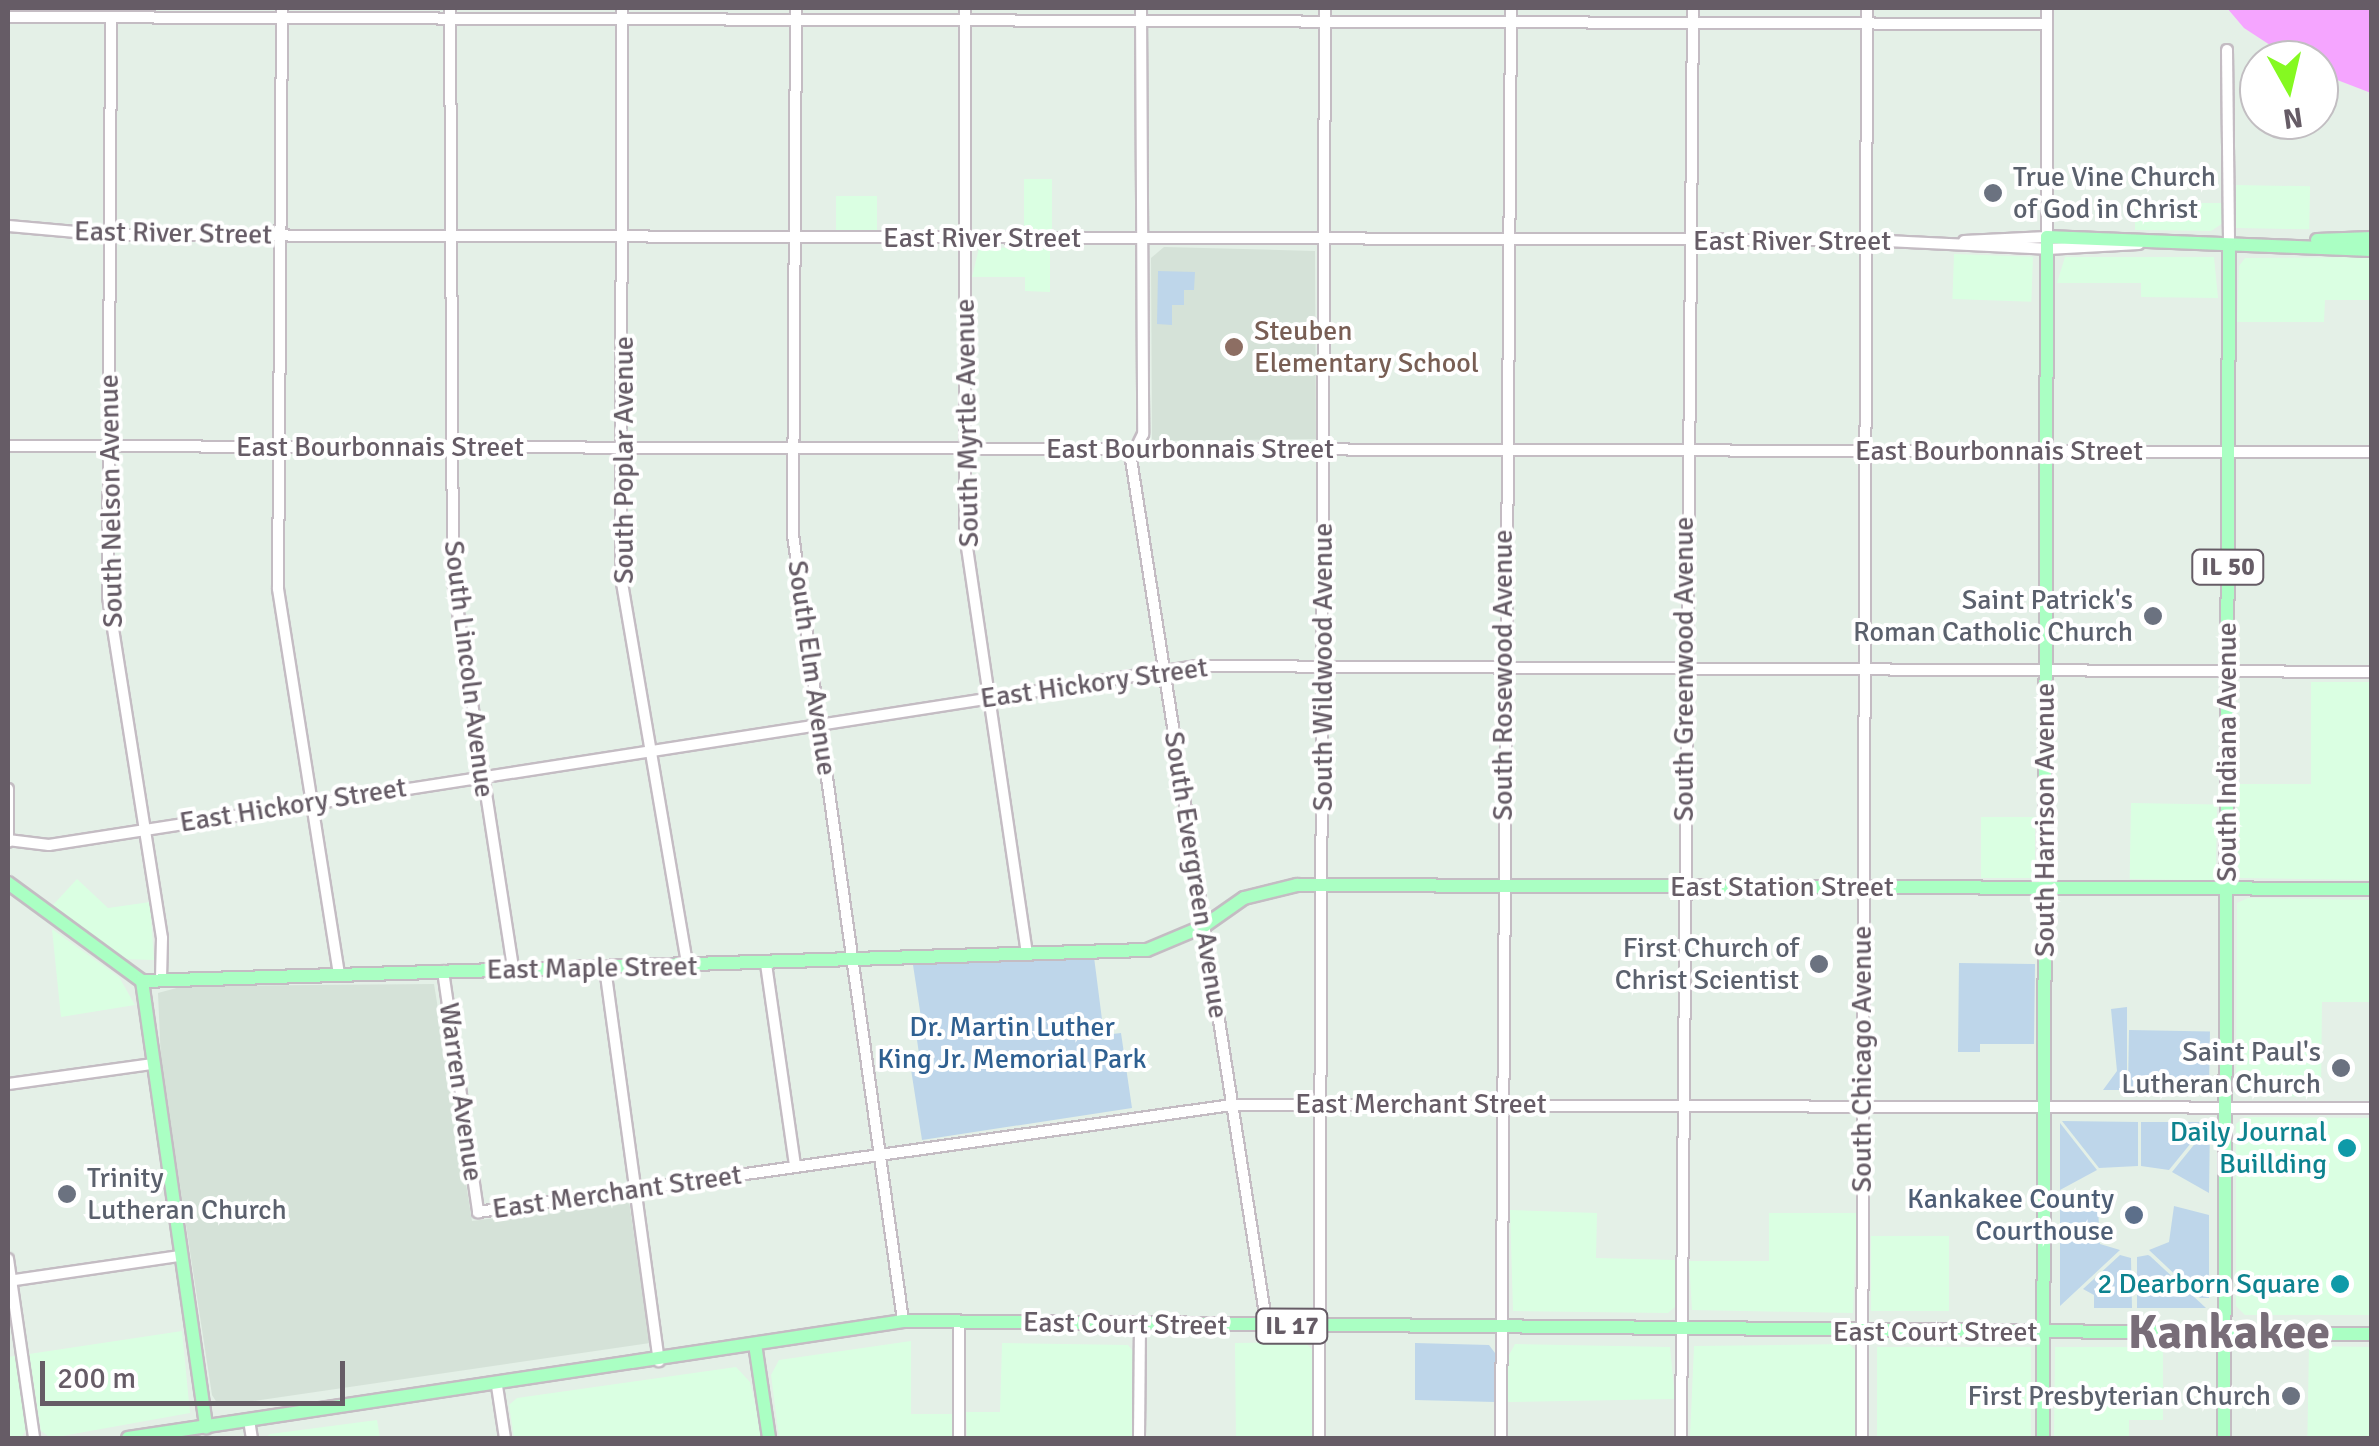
<!DOCTYPE html>
<style>
body{margin:0}
#map{position:relative;width:2379px;height:1446px;overflow:hidden;background:#e4f0e7;font-family:Signika,sans-serif}
div>[style]{position:absolute}
[style*='--x']{left:calc(var(--x)*1px);top:calc(var(--y)*1px);width:calc(var(--w)*1px);rotate:calc(var(--a)*1deg)}
.commercial>*{inset:0;background:#daffe2;transform-origin:0 0}
.education>*{inset:0;background:#d5e2d8}
.green>*{inset:0;background:#bed6ea;transform-origin:0 0}
.water>*{inset:0;background:#f5a5ff}
.roads{filter:drop-shadow(2px 0 #c4bcc3) drop-shadow(-2px 0 #c4bcc3) drop-shadow(0 2px #c4bcc3) drop-shadow(0 -2px #c4bcc3)}
.minor>*{height:10px;margin:-5px;padding:0 5px;transform-origin:5px;border-radius:5px;background:#fff}
.major>*{height:12px;margin:-6px;padding:0 6px;transform-origin:6px;border-radius:6px;background:#aaffc3}
.dots>*{width:28px;height:28px;translate:-50% -50%;box-sizing:border-box;border:5px solid #fff;border-radius:50%}
span{translate:-50% -50%;white-space:nowrap;text-align:center;line-height:1.15;-webkit-text-stroke:8px #fff;paint-order:stroke}
.shield-label span{padding:2px 8px;background:#fff;border:2px solid;border-radius:8px;-webkit-text-stroke-width:0}
.shield-label{font-size:25px;color:#665c66;font-weight:700}
.worship-label{font-size:28px;color:#5b616d}
.left{translate:0 -50%;text-align:left}
.right{translate:-100% -50%;text-align:right}
.street-label{font-size:28px;color:#665c66}
.education-label{font-size:28px;color:#785e54}
.park-label{font-size:28px;color:#2f6091}
.culture-label{font-size:28px;color:#0d838f}
.service-label{font-size:28px;color:#4e5e75}
.town-label{font-size:48px;color:#786d78;font-weight:700}
.frame{position:absolute;inset:0;border:10px solid #665c66;pointer-events:none}
.north{position:absolute;left:2239px;top:40px;width:100px;height:100px;box-sizing:border-box;background:#fff;border:2px solid #c2bec2;border-radius:50%;rotate:172deg;font-size:28px;font-weight:700;line-height:40px;text-align:center;color:#665c66}
.north::after{content:'';display:block;margin:auto;width:35px;height:45px;background:#85f921;clip-path:polygon(50% 0,100% 100%,50% 72%,0 100%)}
.scale{position:absolute;left:40px;top:1361px;width:305px;height:45px;box-sizing:border-box;border:5px solid #665c66;border-top:0;padding-left:12px;font-size:30px;line-height:35px;white-space:nowrap;color:#665c66;-webkit-text-stroke:8px #fff;paint-order:stroke}
</style>
<div id="map">
<div class="commercial">
<div style="left:1024px;top:179px;width:28px;height:53px"></div>
<div style="left:2236px;top:185px;width:74px;height:43px;rotate:1deg"></div>
<div style="left:836px;top:196px;width:41px;height:35px"></div>
<div style="clip-path:polygon(2135px 203px,2224px 203px,2223px 223px,2211px 231px,2135px 230px)"></div>
<div style="clip-path:polygon(1050px 247px,1050px 292px,1025px 291px,1025px 277px,972px 277px,979px 248px)"></div>
<div style="left:1954px;top:254px;width:79px;height:45px;rotate:2deg"></div>
<div style="clip-path:polygon(2065px 257px,2214px 257px,2218px 298px,2141px 297px,2141px 283px,2057px 283px)"></div>
<div style="clip-path:polygon(2371px 257px,2371px 300px,2325px 300px,2324px 322px,2237px 322px,2239px 266px,2245px 258px)"></div>
<div style="clip-path:polygon(2311px 682px,2371px 682px,2371px 880px,2238px 878px,2237px 784px,2311px 784px)"></div>
<div style="left:2131px;top:803px;width:86px;height:76px;rotate:1deg"></div>
<div style="left:1981px;top:817px;width:54px;height:61px"></div>
<div style="clip-path:polygon(77px 879px,108px 908px,150px 902px,154px 960px,122px 959px,53px 905px)"></div>
<div style="clip-path:polygon(2248px 898px,2371px 900px,2371px 1002px,2322px 1002px,2321px 1097px,2243px 1096px,2236px 1089px,2237px 903px)"></div>
<div style="clip-path:polygon(52px 929px,119px 977px,135px 1005px,61px 1017px)"></div>
<div style="clip-path:polygon(2245px 1117px,2371px 1118px,2371px 1315px,2245px 1315px,2236px 1306px,2236px 1124px)"></div>
<div style="clip-path:polygon(1510px 1210px,1597px 1213px,1596px 1258px,1675px 1260px,1675px 1307px,1668px 1313px,1513px 1311px)"></div>
<div style="clip-path:polygon(1769px 1213px,1857px 1213px,1853px 1313px,1692px 1310px,1689px 1261px,1769px 1261px)"></div>
<div style="left:1871px;top:1236px;width:78px;height:75px"></div>
<div style="clip-path:polygon(182px 1331px,190px 1413px,51px 1438px,41px 1431px,29px 1354px)"></div>
<div style="clip-path:polygon(911px 1341px,911px 1414px,953px 1414px,953px 1438px,779px 1438px,771px 1375px,779px 1360px)"></div>
<div style="clip-path:polygon(1304px 1342px,1314px 1351px,1314px 1438px,1236px 1438px,1235px 1343px)"></div>
<div style="clip-path:polygon(1002px 1343px,1128px 1345px,1135px 1354px,1132px 1438px,967px 1438px,966px 1412px,1000px 1412px)"></div>
<div style="clip-path:polygon(1515px 1344px,1670px 1347px,1675px 1399px,1508px 1402px,1508px 1357px)"></div>
<div style="clip-path:polygon(1849px 1344px,1856px 1351px,1856px 1438px,1690px 1438px,1694px 1346px)"></div>
<div style="left:2309px;top:1346px;width:62px;height:92px;rotate:1deg"></div>
<div style="left:1877px;top:1347px;width:154px;height:91px"></div>
<div style="clip-path:polygon(2055px 1347px,2163px 1347px,2163px 1420px,2129px 1420px,2129px 1438px,2054px 1438px)"></div>
<div style="clip-path:polygon(15px 1356px,26px 1430px,21px 1438px,8px 1438px,8px 1357px)"></div>
<div style="clip-path:polygon(736px 1367px,750px 1382px,763px 1438px,514px 1438px,509px 1405px,517px 1398px)"></div>
<div style="clip-path:polygon(377px 1420px,380px 1438px,265px 1438px,270px 1434px)"></div>
</div>
<div class="education">
<div style="clip-path:polygon(1164px 247px,1315px 251px,1316px 439px,1152px 441px,1151px 258px)"></div>
<div style="clip-path:polygon(434px 984px,472px 1221px,629px 1201px,650px 1343px,219px 1406px,212px 1395px,161px 1062px,158px 993px,184px 986px)"></div>
</div>
<div class="green">
<div style="clip-path:polygon(1158px 271px,1195px 272px,1194px 290px,1184px 290px,1184px 305px,1172px 305px,1172px 325px,1157px 324px)"></div>
<div style="clip-path:polygon(1094px 957px,1104px 1035px,1121px 1033px,1132px 1108px,922px 1140px,910px 1063px,920px 1061px,915px 1026px,922px 1024px,913px 965px)"></div>
<div style="clip-path:polygon(1959px 963px,2035px 964px,2034px 1044px,1980px 1044px,1980px 1052px,1958px 1052px)"></div>
<div style="clip-path:polygon(2127px 1007px,2127px 1090px,2103px 1090px,2117px 1071px,2111px 1009px)"></div>
<div style="left:2129px;top:1030px;width:81px;height:60px;rotate:1deg"></div>
<div style="clip-path:polygon(2062px 1121px,2138px 1122px,2138px 1166px,2099px 1168px)"></div>
<div style="clip-path:polygon(2141px 1122px,2208px 1122px,2169px 1170px,2141px 1166px)"></div>
<div style="clip-path:polygon(2060px 1123px,2097px 1170px,2060px 1190px)"></div>
<div style="clip-path:polygon(2210px 1125px,2209px 1193px,2172px 1172px)"></div>
<div style="clip-path:polygon(2097px 1191px,2100px 1244px,2120px 1250px,2060px 1306px,2060px 1208px)"></div>
<div style="clip-path:polygon(2174px 1206px,2209px 1215px,2209px 1298px,2200px 1298px,2149px 1250px,2169px 1242px)"></div>
<div style="clip-path:polygon(2120px 1255px,2131px 1258px,2132px 1308px,2094px 1308px,2094px 1295px,2083px 1289px)"></div>
<div style="clip-path:polygon(2148px 1255px,2150px 1256px,2206px 1308px,2137px 1308px,2137px 1257px)"></div>
<div style="clip-path:polygon(1415px 1343px,1489px 1345px,1495px 1353px,1495px 1402px,1415px 1400px)"></div>
</div>
<div class="water">
<div style="clip-path:polygon(2227px 8px,2371px 8px,2371px 93px,2319px 73px,2319px 60px,2293px 60px,2244px 28px)"></div>
</div>
<div class="roads">
<div class="minor">
<div style="--x:282;--y:8;--w:581;--a:90.39"></div>
<div style="--x:278;--y:589;--w:390;--a:81"></div>
<div style="--x:450;--y:8;--w:572;--a:89.7"></div>
<div style="--x:453;--y:580;--w:394;--a:81.2"></div>
<div style="--x:622;--y:8;--w:569;--a:90.1"></div>
<div style="--x:621;--y:577;--w:396;--a:80.3"></div>
<div style="--x:796;--y:8;--w:527;--a:90.33"></div>
<div style="--x:793;--y:535;--w:794;--a:82.03"></div>
<div style="--x:965;--y:8;--w:526;--a:90"></div>
<div style="--x:965;--y:534;--w:425;--a:81.6"></div>
<div style="--x:1141;--y:8;--w:426;--a:89.7"></div>
<div style="--x:1143;--y:434;--w:28;--a:116"></div>
<div style="--x:1131;--y:459;--w:878;--a:81.09"></div>
<div style="--x:8;--y:17;--w:2039;--a:0.2"></div>
<div style="--x:111;--y:18;--w:579;--a:90.3"></div>
<div style="--x:108;--y:597;--w:345;--a:81"></div>
<div style="--x:162;--y:938;--w:41;--a:91.4"></div>
<div style="--x:2227;--y:50;--w:195;--a:89.4"></div>
<div style="--x:8;--y:226;--w:100;--a:5.1"></div>
<div style="--x:108;--y:235;--w:1758;--a:0.16"></div>
<div style="--x:1866;--y:240;--w:181;--a:2.8"></div>
<div style="--x:2047;--y:249;--w:92;--a:-3.1"></div>
<div style="--x:1964;--y:241;--w:83;--a:-2.8"></div>
<div style="--x:2047;--y:237;--w:229;--a:-90"></div>
<div style="--x:8;--y:446;--w:2364;--a:0.15"></div>
<div style="--x:8;--y:789;--w:53;--a:90"></div>
<div style="--x:8;--y:840;--w:41;--a:7"></div>
<div style="--x:49;--y:845;--w:1162;--a:-8.86"></div>
<div style="--x:1197;--y:666;--w:1175;--a:0.29"></div>
<div style="--x:766;--y:964;--w:204;--a:81.8"></div>
<div style="--x:605;--y:968;--w:397;--a:82.2"></div>
<div style="--x:443;--y:971;--w:244;--a:81.7"></div>
<div style="--x:478;--y:1212;--w:762;--a:-8.08"></div>
<div style="--x:1232;--y:1105;--w:1140;--a:0.15"></div>
<div style="--x:8;--y:1084;--w:145;--a:-7.9"></div>
<div style="--x:8;--y:1259;--w:181;--a:81.7"></div>
<div style="--x:8;--y:1281;--w:174;--a:-8.3"></div>
<div style="--x:959;--y:1322;--w:116;--a:90"></div>
<div style="--x:497;--y:1386;--w:53;--a:81.3"></div>
<div style="--x:249;--y:1420;--w:18;--a:81"></div>
<div style="--x:1139;--y:1438;--w:114;--a:-89.5"></div>
<div style="--x:1319;--y:1438;--w:1430;--a:-89.76"></div>
<div style="--x:1501;--y:1438;--w:1430;--a:-89.6"></div>
<div style="--x:1681;--y:1438;--w:1430;--a:-89.52"></div>
<div style="--x:1862;--y:1438;--w:1430;--a:-89.8"></div>
</div>
<div class="major">
<div style="--x:2317;--y:240;--w:55;--a:-2.1"></div>
<div style="--x:8;--y:883;--w:166;--a:36.2"></div>
<div style="--x:142;--y:981;--w:1005;--a:-1.77"></div>
<div style="--x:1147;--y:950;--w:62;--a:-22.8"></div>
<div style="--x:1204;--y:926;--w:49;--a:-35"></div>
<div style="--x:1244;--y:898;--w:55;--a:-13.8"></div>
<div style="--x:1297;--y:885;--w:1075;--a:0.21"></div>
<div style="--x:142;--y:981;--w:451;--a:81.8"></div>
<div style="--x:755;--y:1344;--w:95;--a:81.5"></div>
<div style="--x:128;--y:1438;--w:784;--a:-8.58"></div>
<div style="--x:903;--y:1321;--w:1469;--a:0.51"></div>
<div style="--x:2043;--y:1438;--w:1201;--a:-89.81"></div>
<div style="--x:2047;--y:237;--w:325;--a:2.3"></div>
<div style="--x:2224;--y:1438;--w:1193;--a:-89.76"></div>
</div>
</div>
<div class="dots">
<div style="left:1993px;top:193px;background:#6b7280"></div>
<div style="left:1234px;top:347px;background:#8d6e63"></div>
<div style="left:2153px;top:616px;background:#6b7280"></div>
<div style="left:1819px;top:964px;background:#6b7280"></div>
<div style="left:2341px;top:1068px;background:#6b7280"></div>
<div style="left:2347px;top:1148px;background:#0f9aa8"></div>
<div style="left:67px;top:1194px;background:#6b7280"></div>
<div style="left:2134px;top:1215px;background:#5c6f8a"></div>
<div style="left:2340px;top:1284px;background:#0f9aa8"></div>
<div style="left:2291px;top:1396px;background:#6b7280"></div>
</div>
<div class="shield-label">
<span style="left:2228px;top:567px">IL 50</span>
<span style="left:1292px;top:1326px">IL 17</span>
</div>
<div class="worship-label">
<span class="left" style="left:2013px;top:193px">True Vine Church<br>of God in Christ</span>
<span class="right" style="left:2133px;top:616px">Saint Patrick's<br>Roman Catholic Church</span>
<span class="right" style="left:1799px;top:964px">First Church of<br>Christ Scientist</span>
<span class="right" style="left:2321px;top:1068px">Saint Paul's<br>Lutheran Church</span>
<span class="left" style="left:87px;top:1194px">Trinity<br>Lutheran Church</span>
<span class="right" style="left:2271px;top:1396px">First Presbyterian Church</span>
</div>
<div class="street-label">
<span style="left:173px;top:233px;rotate:1deg">East River Street</span>
<span style="left:982px;top:238px">East River Street</span>
<span style="left:1792px;top:241px">East River Street</span>
<span style="left:967px;top:423px;rotate:-91deg">South Myrtle Avenue</span>
<span style="left:380px;top:447px">East Bourbonnais Street</span>
<span style="left:1190px;top:449px">East Bourbonnais Street</span>
<span style="left:1999px;top:451px">East Bourbonnais Street</span>
<span style="left:624px;top:460px;rotate:-90deg">South Poplar Avenue</span>
<span style="left:111px;top:501px;rotate:-91deg">South Nelson Avenue</span>
<span style="left:1323px;top:667px;rotate:-90deg">South Wildwood Avenue</span>
<span style="left:812px;top:668px;rotate:82deg">South Elm Avenue</span>
<span style="left:469px;top:669px;rotate:83deg">South Lincoln Avenue</span>
<span style="left:1684px;top:669px;rotate:-90deg">South Greenwood Avenue</span>
<span style="left:1503px;top:675px;rotate:-90deg">South Rosewood Avenue</span>
<span style="left:1094px;top:683px;rotate:-8deg">East Hickory Street</span>
<span style="left:2227px;top:752px;rotate:-90deg">South Indiana Avenue</span>
<span style="left:293px;top:805px;rotate:-9deg">East Hickory Street</span>
<span style="left:2045px;top:820px;rotate:-90deg">South Harrison Avenue</span>
<span style="left:1196px;top:875px;rotate:81deg">South Evergreen Avenue</span>
<span style="left:1782px;top:887px">East Station Street</span>
<span style="left:592px;top:968px;rotate:-1deg">East Maple Street</span>
<span style="left:1862px;top:1059px;rotate:-90deg">South Chicago Avenue</span>
<span style="left:461px;top:1092px;rotate:82deg">Warren Avenue</span>
<span style="left:1421px;top:1104px">East Merchant Street</span>
<span style="left:617px;top:1192px;rotate:-8deg">East Merchant Street</span>
<span style="left:1125px;top:1324px;rotate:1deg">East Court Street</span>
<span style="left:1935px;top:1332px">East Court Street</span>
</div>
<div class="education-label">
<span class="left" style="left:1254px;top:347px">Steuben<br>Elementary School</span>
</div>
<div class="park-label">
<span style="left:1012px;top:1043px">Dr. Martin Luther<br>King Jr. Memorial Park</span>
</div>
<div class="culture-label">
<span class="right" style="left:2327px;top:1148px">Daily Journal<br>Buillding</span>
<span class="right" style="left:2320px;top:1284px">2 Dearborn Square</span>
</div>
<div class="service-label">
<span class="right" style="left:2114px;top:1215px">Kankakee County<br>Courthouse</span>
</div>
<div class="town-label">
<span style="left:2229px;top:1333px">Kankakee</span>
</div>
<div class="frame"></div>
<div class="north">N</div>
<div class="scale">200 m</div>
</div>
